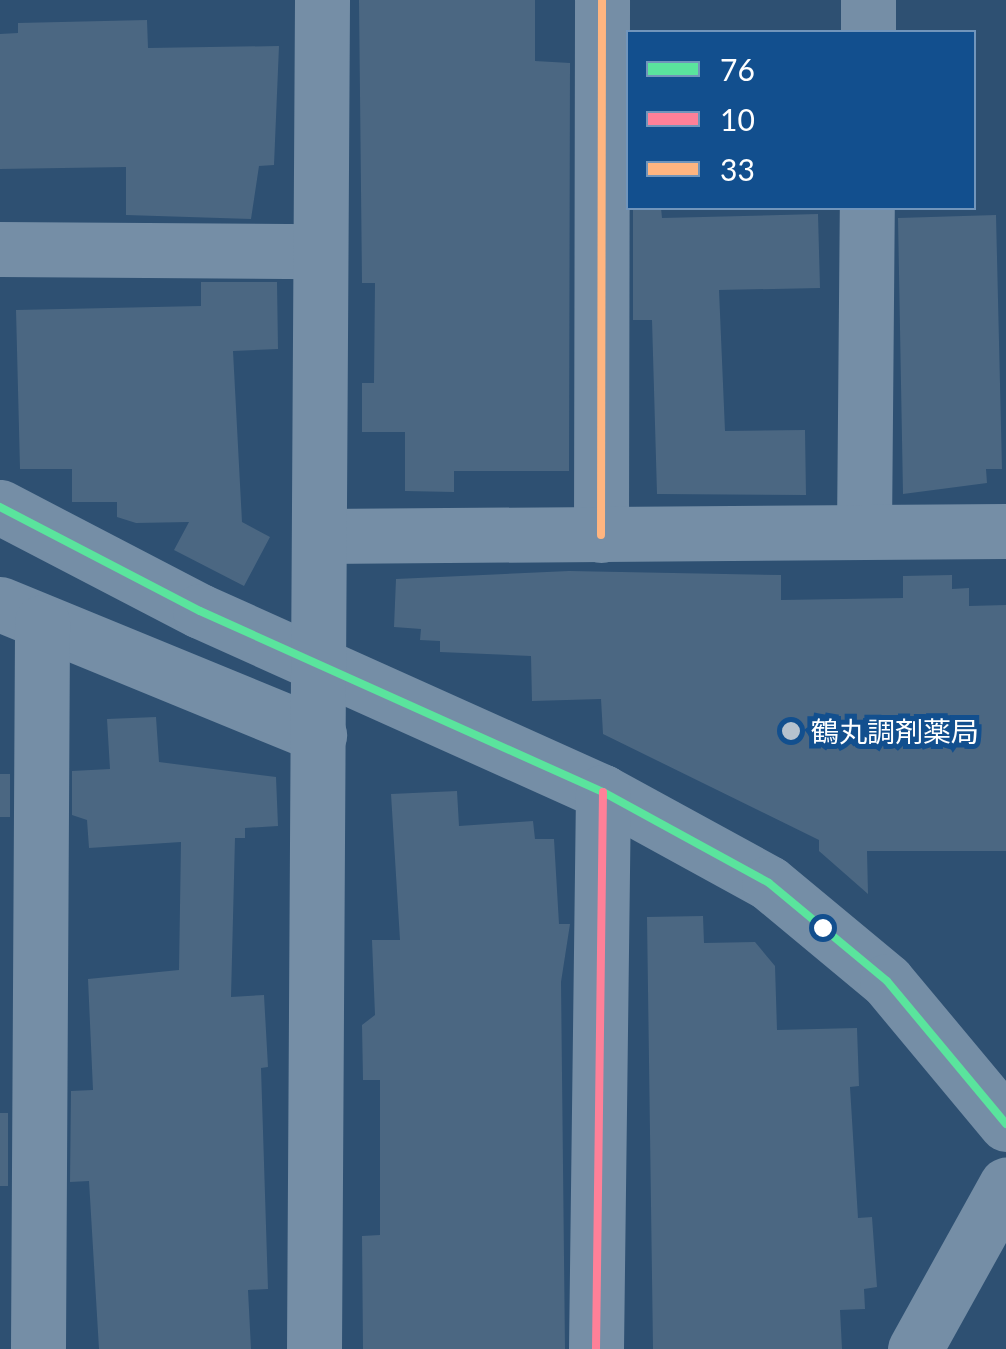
<!DOCTYPE html>
<meta charset="utf-8">
<style>
body{margin:0}
#map{position:relative;width:1006px;height:1349px;overflow:hidden;background:#2e5072;font-family:Lato,"Noto Sans JP",sans-serif}
div>[style]{position:absolute}
[style*='--x']{left:calc(var(--x)*1px);top:calc(var(--y)*1px);width:calc(var(--w)*1px);rotate:calc(var(--a)*1deg)}
.building>*{inset:0;background:#4b6782;transform-origin:0 0}
.minor>*{height:55px;margin:-27.5px;padding:0 27.5px;transform-origin:27.5px;border-radius:27.5px;background:#758ea6}
.bus-1>*{height:8px;margin:-4px;padding:0 4px;transform-origin:4px;border-radius:4px;background:#5ae49d}
.bus-2>*{height:8px;margin:-4px;padding:0 4px;transform-origin:4px;border-radius:4px;background:#ff8098}
.bus-3>*{height:8px;margin:-4px;padding:0 4px;transform-origin:4px;border-radius:4px;background:#ffb580}
.dots>*{width:28px;height:28px;translate:-50% -50%;box-sizing:border-box;border:5px solid #124f8e;border-radius:50%}
span{translate:-50% -50%;white-space:nowrap;text-align:center;line-height:1.15;-webkit-text-stroke:10px #124f8e;paint-order:stroke}
.poi-label{font-size:28px;color:#fff}
.left{translate:0 -50%;text-align:left}
.legend{position:absolute;left:626px;top:30px;width:350px;height:180px;box-sizing:border-box;background:#124f8e;border:2px solid #7195bb;margin:0;padding:12px 18px;list-style:none;font-size:30px;color:#fff}
.legend li{display:flex;align-items:center;gap:20px;height:50px}
.legend b{width:50px;border:2px solid #7195bb}
</style>
<div id="map">
<div class="building">
<div style="clip-path:polygon(359px 0,535px 0,535px 61px,570px 63px,569px 471px,454px 471px,454px 492px,405px 491px,405px 432px,362px 432px,362px 383px,374px 383px,375px 283px,362px 283px)"></div>
<div style="clip-path:polygon(147px 20px,148px 48px,279px 46px,274px 165px,259px 166px,251px 219px,126px 215px,126px 167px,0 169px,0 34px,18px 33px,18px 23px)"></div>
<div style="clip-path:polygon(633px 208px,661px 208px,662px 218px,818px 214px,820px 288px,719px 290px,725px 431px,805px 430px,806px 495px,657px 494px,652px 320px,633px 320px)"></div>
<div style="clip-path:polygon(996px 215px,1002px 469px,986px 469px,987px 483px,903px 494px,898px 218px)"></div>
<div style="clip-path:polygon(201px 282px,277px 282px,278px 349px,233px 351px,242px 522px,270px 537px,244px 586px,174px 550px,189px 522px,136px 523px,117px 517px,117px 502px,72px 502px,72px 469px,20px 469px,16px 310px,201px 306px)"></div>
<div style="clip-path:polygon(569px 571px,781px 575px,781px 600px,903px 598px,903px 576px,952px 575px,952px 589px,969px 588px,969px 606px,1006px 605px,1006px 851px,867px 851px,868px 894px,819px 851px,819px 840px,603px 734px,601px 699px,532px 701px,531px 656px,440px 652px,440px 641px,420px 640px,421px 629px,394px 627px,396px 579px)"></div>
<div style="clip-path:polygon(156px 717px,159px 762px,276px 777px,278px 826px,245px 828px,245px 838px,235px 838px,231px 997px,264px 995px,268px 1067px,261px 1068px,268px 1289px,248px 1290px,251px 1349px,99px 1349px,89px 1181px,70px 1182px,71px 1091px,93px 1090px,88px 979px,179px 970px,181px 842px,89px 848px,87px 820px,72px 815px,72px 771px,110px 769px,107px 719px)"></div>
<div style="left:10px;top:774px;width:43px;height:10px;rotate:90deg"></div>
<div style="clip-path:polygon(457px 791px,459px 826px,533px 821px,535px 839px,554px 839px,559px 924px,570px 924px,561px 982px,565px 1349px,363px 1349px,362px 1236px,380px 1235px,380px 1080px,363px 1080px,362px 1025px,375px 1015px,372px 940px,400px 940px,391px 794px)"></div>
<div style="clip-path:polygon(703px 916px,704px 943px,755px 942px,775px 966px,777px 1030px,857px 1028px,859px 1086px,850px 1087px,858px 1218px,872px 1217px,877px 1287px,864px 1289px,865px 1309px,840px 1310px,842px 1349px,653px 1349px,647px 917px)"></div>
<div style="left:0;top:1113px;width:8px;height:73px"></div>
</div>
<div class="minor">
<div style="--x:868;--y:32;--w:32;--a:-90"></div>
<div style="--x:0;--y:249;--w:320;--a:0.4"></div>
<div style="--x:0;--y:507;--w:225;--a:27.5"></div>
<div style="--x:200;--y:611;--w:442;--a:24.2"></div>
<div style="--x:603;--y:792;--w:189;--a:28.7"></div>
<div style="--x:769;--y:883;--w:153;--a:39.7"></div>
<div style="--x:887;--y:981;--w:186;--a:50.2"></div>
<div style="--x:864;--y:530;--w:322;--a:-89.5"></div>
<div style="--x:601;--y:535;--w:535;--a:-89.89"></div>
<div style="--x:321;--y:536;--w:685;--a:-0.42"></div>
<div style="--x:0;--y:604;--w:345;--a:22.3"></div>
<div style="--x:38;--y:1349;--w:727;--a:-89.68"></div>
<div style="--x:314;--y:1349;--w:1349;--a:-89.66"></div>
<div style="--x:596;--y:1349;--w:557;--a:-89.28"></div>
<div style="--x:915;--y:1349;--w:188;--a:-61"></div>
</div>
<div class="bus-1">
<div style="--x:0;--y:507;--w:225;--a:27.5"></div>
<div style="--x:200;--y:611;--w:442;--a:24.2"></div>
<div style="--x:603;--y:792;--w:189;--a:28.7"></div>
<div style="--x:769;--y:883;--w:153;--a:39.7"></div>
<div style="--x:887;--y:981;--w:186;--a:50.2"></div>
</div>
<div class="bus-2">
<div style="--x:596;--y:1349;--w:557;--a:-89.28"></div>
</div>
<div class="bus-3">
<div style="--x:601;--y:535;--w:535;--a:-89.89"></div>
</div>
<div class="dots">
<div style="left:791px;top:731px;background:#b6c2ce"></div>
<div style="left:823px;top:928px;background:#fff"></div>
</div>
<div class="poi-label">
<span class="left" style="left:811px;top:731px">鶴丸調剤薬局</span>
</div>
<ul class="legend">
<li><b style="height:12px;background:#5ae49d"></b>76</li>
<li><b style="height:12px;background:#ff8098"></b>10</li>
<li><b style="height:12px;background:#ffb580"></b>33</li>
</ul>
</div>
